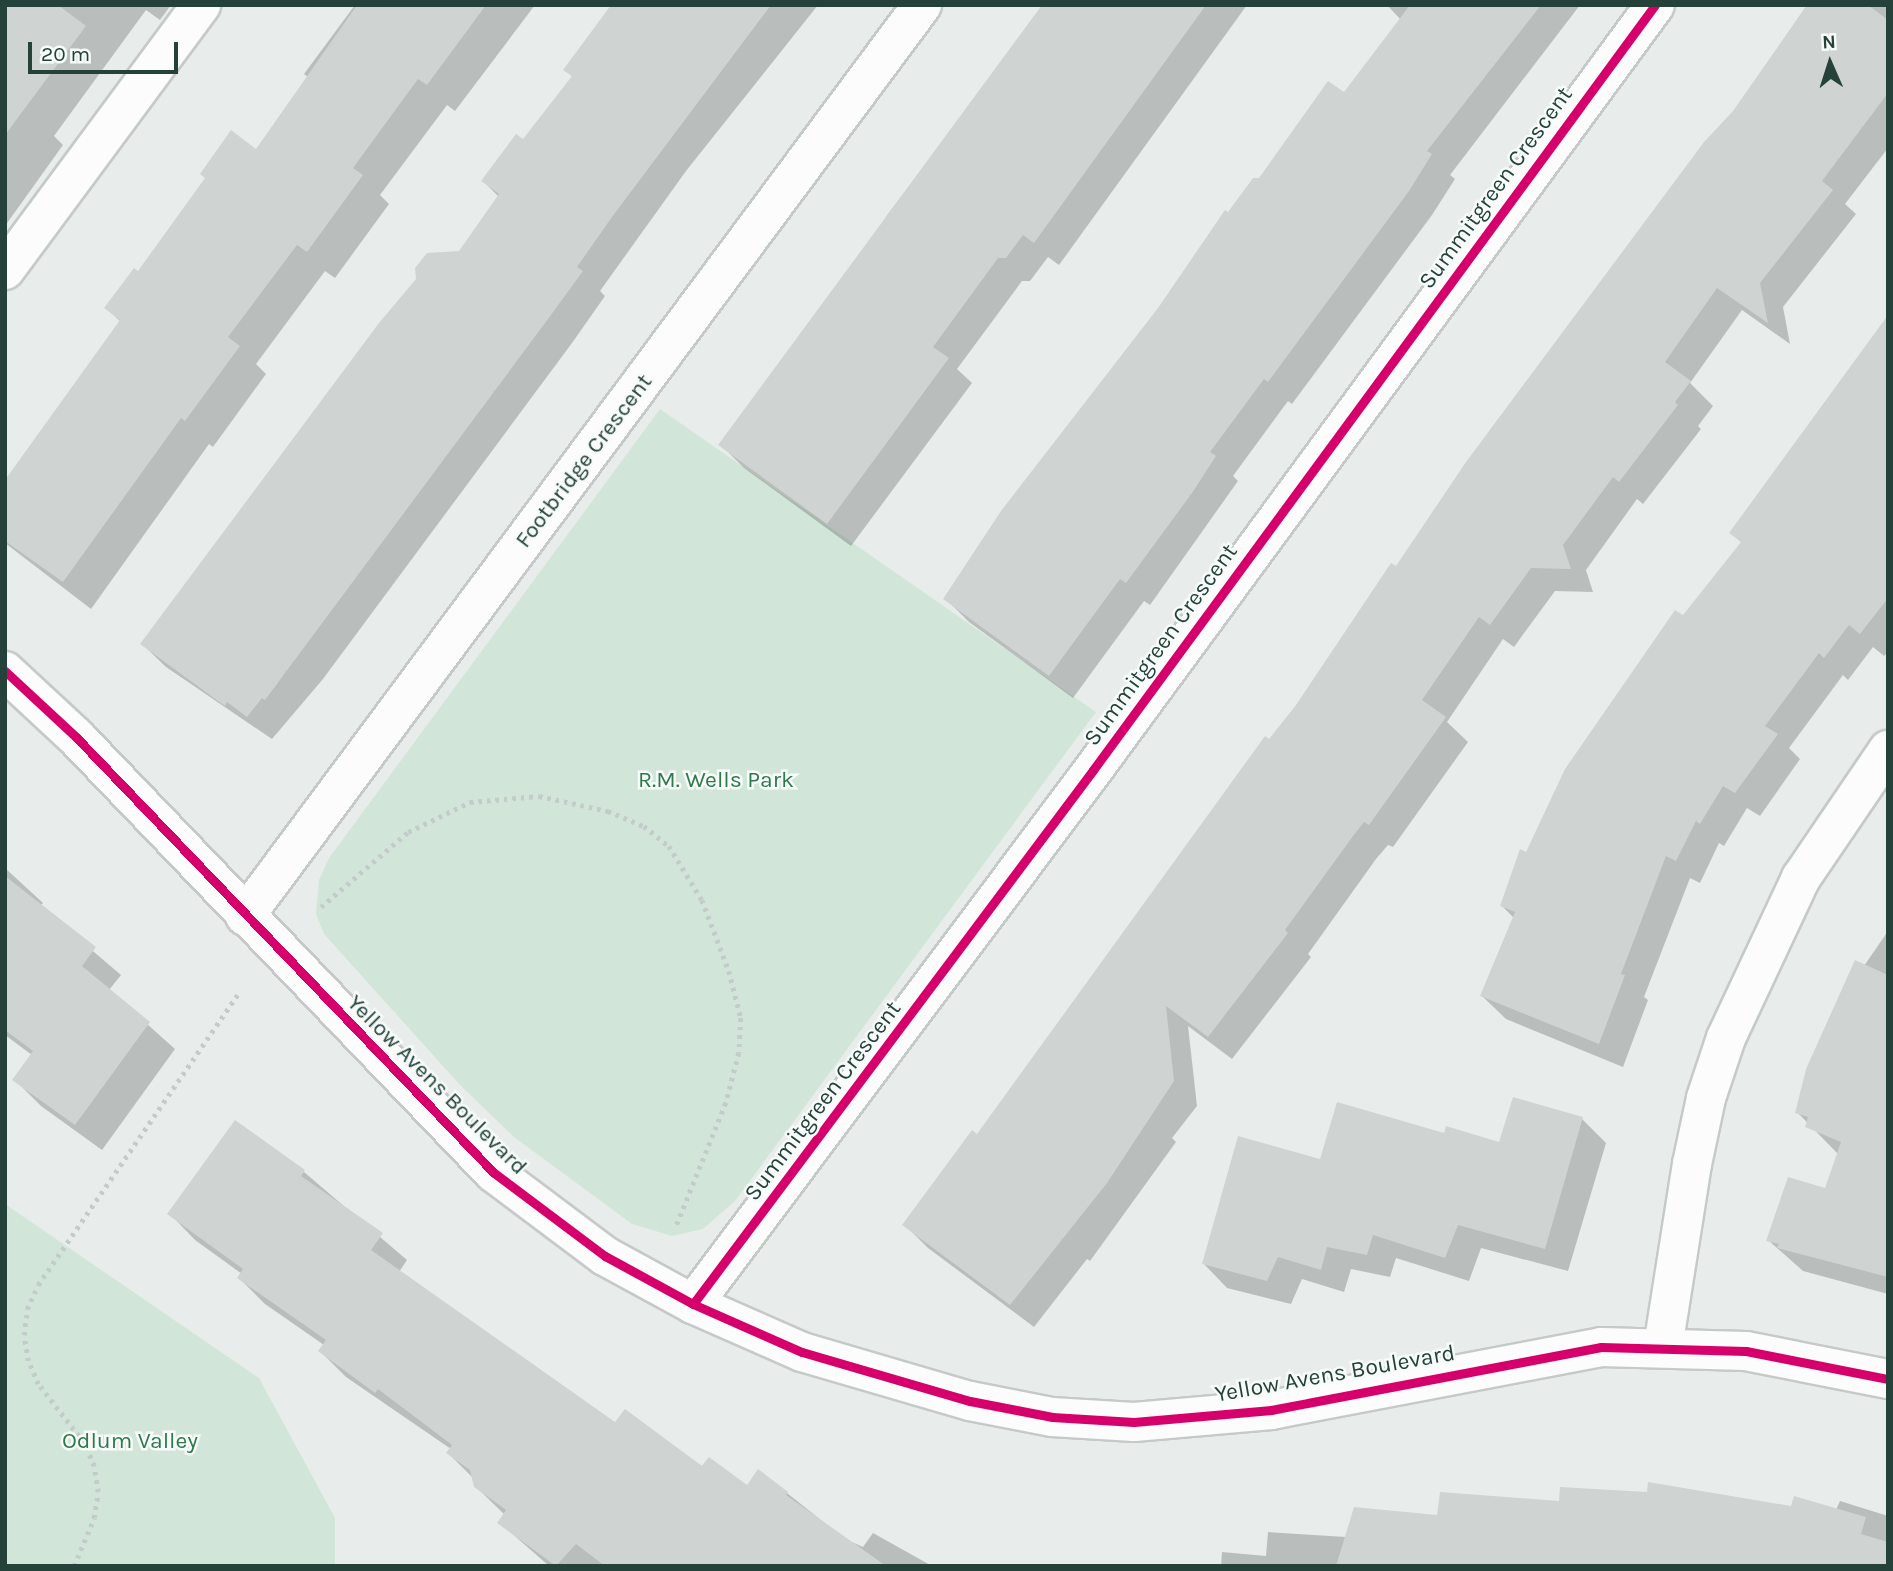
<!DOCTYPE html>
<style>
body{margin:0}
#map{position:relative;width:1893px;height:1571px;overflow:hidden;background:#e8edeb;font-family:Karla,sans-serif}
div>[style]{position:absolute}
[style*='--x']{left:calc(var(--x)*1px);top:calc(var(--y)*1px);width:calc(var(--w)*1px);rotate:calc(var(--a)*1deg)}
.green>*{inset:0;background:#d1e6d8}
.shadow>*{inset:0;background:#0003}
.building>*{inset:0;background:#cfd4d2}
.path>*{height:4.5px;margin-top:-2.25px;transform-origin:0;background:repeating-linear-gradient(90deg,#c3ccca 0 3.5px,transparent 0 8.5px)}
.roads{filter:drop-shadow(2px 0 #c5cac8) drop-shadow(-2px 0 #c5cac8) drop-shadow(0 2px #c5cac8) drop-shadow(0 -2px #c5cac8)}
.minor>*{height:38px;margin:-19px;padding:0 19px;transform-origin:19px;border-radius:19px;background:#fcfcfc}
.cycleway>*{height:9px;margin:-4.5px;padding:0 4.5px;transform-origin:4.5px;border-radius:4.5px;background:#d6006c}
span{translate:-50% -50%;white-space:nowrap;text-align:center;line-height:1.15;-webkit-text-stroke:5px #f7fbf9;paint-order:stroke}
.street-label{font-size:23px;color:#24423a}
.park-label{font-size:23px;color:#2d7a4b}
.frame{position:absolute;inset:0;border:7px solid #24423a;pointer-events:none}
.north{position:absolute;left:1795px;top:28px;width:70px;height:70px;-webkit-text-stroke:5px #f7fbf9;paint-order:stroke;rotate:357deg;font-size:19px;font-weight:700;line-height:28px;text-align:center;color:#24423a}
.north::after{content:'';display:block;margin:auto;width:24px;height:32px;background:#24423a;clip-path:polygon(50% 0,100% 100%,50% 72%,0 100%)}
.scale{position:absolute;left:28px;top:42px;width:150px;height:32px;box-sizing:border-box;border:4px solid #24423a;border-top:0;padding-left:9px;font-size:21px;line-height:24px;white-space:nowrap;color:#24423a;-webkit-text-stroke:5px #f7fbf9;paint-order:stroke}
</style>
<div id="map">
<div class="green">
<div style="clip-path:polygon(660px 409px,1096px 712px,735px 1201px,703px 1229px,672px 1236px,632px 1224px,514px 1137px,460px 1085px,324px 934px,316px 914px,319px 880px,329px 858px)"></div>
<div style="clip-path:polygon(5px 1204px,259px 1378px,335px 1518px,335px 1566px,5px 1566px)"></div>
</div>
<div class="shadow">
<div style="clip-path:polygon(5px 5px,171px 5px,160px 20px,146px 10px,54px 136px,63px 145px,5px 226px)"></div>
<div style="clip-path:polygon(355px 5px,535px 5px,455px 111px,447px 105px,380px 195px,389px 204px,335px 278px,325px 271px,256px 364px,266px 374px,213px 447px,209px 444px,91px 609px,5px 543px,5px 481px,121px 322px,106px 308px,257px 151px,309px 78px,304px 74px)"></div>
<div style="clip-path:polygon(614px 5px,818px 5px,686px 171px,600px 291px,605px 296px,572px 343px,323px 679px,272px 739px,166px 667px,142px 644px,460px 253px,499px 197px,483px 181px,523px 142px,573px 77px,565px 69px)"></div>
<div style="clip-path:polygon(1048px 5px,1247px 5px,1059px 265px,1048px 257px,1030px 281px,1022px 281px,957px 369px,972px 383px,851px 546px,744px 468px,721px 445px,849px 275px,888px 214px)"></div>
<div style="clip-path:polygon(1387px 5px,1580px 5px,1450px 175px,1455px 179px,1432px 215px,1292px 404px,1288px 401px,1233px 476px,1238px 481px,1150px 605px,1144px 601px,1073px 698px,969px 622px,945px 598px,1228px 215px,1344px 95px,1401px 20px)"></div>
<div style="clip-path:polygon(1807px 5px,1888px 5px,1888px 148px,1845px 204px,1856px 214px,1783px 307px,1790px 344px,1742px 310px,1690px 383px,1713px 406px,1698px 426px,1701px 429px,1643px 504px,1637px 499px,1586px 570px,1593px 592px,1555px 591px,1514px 647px,1503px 639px,1447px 722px,1468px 742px,1393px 847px,1388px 845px,1376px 859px,1308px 954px,1311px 957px,1232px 1059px,1188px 1026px,1197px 1106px,1172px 1138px,1176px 1142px,1090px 1261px,1087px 1259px,1034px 1327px,928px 1248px,905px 1225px,977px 1137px,1297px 706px,1734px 112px)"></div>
<div style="clip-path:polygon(1888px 346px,1888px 652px,1884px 656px,1873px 647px,1848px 680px,1843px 675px,1789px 748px,1800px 759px,1760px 816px,1747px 808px,1724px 846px,1719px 843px,1700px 883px,1690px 878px,1644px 997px,1648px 1000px,1623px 1067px,1506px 1019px,1482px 996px,1514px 918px,1502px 906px,1566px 770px,1675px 612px,1683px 618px,1742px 543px,1731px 532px)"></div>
<div style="clip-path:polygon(5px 868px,43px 903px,40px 906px,121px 975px,109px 990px,175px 1049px,102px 1150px,41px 1106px,15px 1080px,32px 1055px,5px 1035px)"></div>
<div style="clip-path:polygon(1888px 931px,1888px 1294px,1803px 1271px,1768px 1240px,1826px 1190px,1838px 1154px,1797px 1112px,1864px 966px)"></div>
<div style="clip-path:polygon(1582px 1119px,1606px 1143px,1568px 1271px,1481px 1248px,1469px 1281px,1396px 1258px,1390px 1277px,1351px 1269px,1344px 1292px,1302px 1279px,1291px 1304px,1227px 1288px,1204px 1264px,1321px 1161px,1445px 1135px,1500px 1144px)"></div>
<div style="clip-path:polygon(304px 1172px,407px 1260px,399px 1272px,616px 1425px,747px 1487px,759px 1471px,845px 1539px,863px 1547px,873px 1533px,932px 1566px,549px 1566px,499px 1522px,505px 1515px,475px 1486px,473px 1478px,448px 1453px,451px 1449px,346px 1377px,320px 1351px,324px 1345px,265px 1304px,239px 1278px,242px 1274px,195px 1240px,170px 1214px)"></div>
<div style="clip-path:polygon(1840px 1501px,1888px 1516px,1888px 1566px,1221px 1566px,1222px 1552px,1266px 1556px,1268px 1532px,1346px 1537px,1439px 1517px,1561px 1503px,1836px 1510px)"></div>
</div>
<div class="building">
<div style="clip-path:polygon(5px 5px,58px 5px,86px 26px,5px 135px)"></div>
<div style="clip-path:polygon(357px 5px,486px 5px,427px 85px,418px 79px,353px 168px,363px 175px,307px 252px,297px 245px,228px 337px,240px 346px,185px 421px,181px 418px,63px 582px,5px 541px,5px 480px,120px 320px,104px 308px,134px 268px,138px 271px,205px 178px,200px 174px,231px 130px,256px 149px)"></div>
<div style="clip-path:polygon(611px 5px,771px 5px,612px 217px,577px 267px,583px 271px,548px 319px,265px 700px,262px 698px,247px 717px,227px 702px,225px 706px,140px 644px,379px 323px,416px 279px,415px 268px,427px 253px,459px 251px,499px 194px,481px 181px,516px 134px,523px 139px,572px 76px,563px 70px)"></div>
<div style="clip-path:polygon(1042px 5px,1206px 5px,1034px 243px,1023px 235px,1006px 258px,998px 258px,933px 347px,949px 358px,827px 524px,718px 445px)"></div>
<div style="clip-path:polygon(1410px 5px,1541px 5px,1427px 151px,1432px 154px,1409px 191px,1268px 382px,1264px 379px,1210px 452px,1216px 456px,1192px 493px,1126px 583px,1120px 579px,1049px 676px,943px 599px,1001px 511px,1158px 308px,1225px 210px,1228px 212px,1253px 178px,1259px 178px,1328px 81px,1344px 92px)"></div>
<div style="clip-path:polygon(1807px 5px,1868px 5px,1888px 20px,1888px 93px,1822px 181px,1833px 190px,1760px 283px,1768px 323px,1717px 288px,1665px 362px,1691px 381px,1675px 402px,1678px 405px,1619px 482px,1613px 477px,1563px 545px,1571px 569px,1531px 568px,1490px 625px,1479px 617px,1422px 700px,1446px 717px,1369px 825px,1364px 822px,1353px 836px,1285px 930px,1288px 933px,1208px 1037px,1166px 1006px,1174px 1081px,1107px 1183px,1010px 1305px,902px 1225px,972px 1130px,977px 1134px,1265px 736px,1269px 739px,1296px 705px,1391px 563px,1396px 566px,1466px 462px,1704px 142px,1733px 111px)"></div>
<div style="clip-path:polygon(1888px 315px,1888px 598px,1860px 634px,1849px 625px,1824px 658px,1819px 653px,1765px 726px,1778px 734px,1735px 793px,1723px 786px,1700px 824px,1696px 821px,1676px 861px,1666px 856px,1621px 974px,1625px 975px,1599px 1044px,1480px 996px,1515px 912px,1500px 906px,1520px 849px,1526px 852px,1565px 769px,1675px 610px,1683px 615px,1741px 542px,1729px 533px)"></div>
<div style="clip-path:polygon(5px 876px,96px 947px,82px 966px,150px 1022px,75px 1125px,12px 1080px,33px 1051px,5px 1030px)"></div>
<div style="clip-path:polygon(1855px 960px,1888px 975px,1888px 1277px,1777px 1248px,1779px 1244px,1766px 1241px,1788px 1177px,1825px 1188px,1841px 1142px,1805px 1127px,1808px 1117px,1795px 1113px,1806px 1069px)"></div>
<div style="clip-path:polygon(1513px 1097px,1583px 1117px,1545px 1249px,1458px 1225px,1445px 1258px,1373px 1235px,1367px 1255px,1327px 1247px,1321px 1270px,1278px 1257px,1267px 1281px,1202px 1264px,1238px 1136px,1320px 1159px,1337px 1102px,1444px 1133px,1446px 1126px,1499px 1142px)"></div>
<div style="clip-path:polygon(235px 1120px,305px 1170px,301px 1176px,383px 1233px,371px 1250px,615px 1422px,625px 1409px,702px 1466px,709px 1457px,747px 1485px,758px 1469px,788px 1492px,786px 1495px,886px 1566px,605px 1566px,576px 1544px,556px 1566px,497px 1523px,506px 1510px,474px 1487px,470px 1470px,446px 1453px,452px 1445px,378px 1389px,375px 1393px,318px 1351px,326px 1340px,237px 1278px,243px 1269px,167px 1214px)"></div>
<div style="clip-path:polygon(1648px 1482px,1791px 1506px,1794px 1496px,1866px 1517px,1861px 1534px,1888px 1542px,1888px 1566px,1336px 1566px,1354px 1507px,1437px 1515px,1440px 1492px,1559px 1501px,1560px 1487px,1647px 1492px)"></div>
</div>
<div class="path">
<div style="--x:321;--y:907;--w:115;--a:-40.8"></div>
<div style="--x:408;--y:832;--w:69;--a:-25.8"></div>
<div style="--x:470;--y:802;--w:69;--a:-5"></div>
<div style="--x:539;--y:796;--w:71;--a:12.3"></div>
<div style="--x:608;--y:811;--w:39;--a:23"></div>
<div style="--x:644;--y:826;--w:32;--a:39"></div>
<div style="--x:669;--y:846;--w:63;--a:58.6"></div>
<div style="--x:702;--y:900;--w:76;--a:69.2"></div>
<div style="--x:729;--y:971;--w:49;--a:75.7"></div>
<div style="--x:741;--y:1018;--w:35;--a:93"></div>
<div style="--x:739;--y:1053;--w:52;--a:104.6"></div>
<div style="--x:726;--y:1103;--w:134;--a:112"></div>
<div style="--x:74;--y:1566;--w:52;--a:-67.4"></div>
<div style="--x:94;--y:1518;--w:26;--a:-81"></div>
<div style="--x:98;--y:1492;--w:26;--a:-99"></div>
<div style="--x:94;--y:1466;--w:25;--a:-113"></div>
<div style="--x:84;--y:1443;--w:75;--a:-127.9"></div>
<div style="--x:38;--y:1384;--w:25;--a:-113"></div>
<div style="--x:28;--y:1361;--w:26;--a:-99"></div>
<div style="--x:24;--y:1335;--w:26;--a:-83"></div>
<div style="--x:27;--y:1309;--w:26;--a:-65"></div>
<div style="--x:38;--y:1285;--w:354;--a:-55.5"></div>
</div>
<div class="roads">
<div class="minor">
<div style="--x:5;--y:270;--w:330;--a:-53.5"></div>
<div style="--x:5;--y:671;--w:97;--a:42.9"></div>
<div style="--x:76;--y:737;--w:603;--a:46.21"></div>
<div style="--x:493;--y:1172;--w:140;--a:36.9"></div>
<div style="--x:605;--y:1256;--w:100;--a:28.6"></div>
<div style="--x:693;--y:1304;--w:119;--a:23.8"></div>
<div style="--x:802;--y:1352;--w:175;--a:16.3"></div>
<div style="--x:970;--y:1401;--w:84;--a:11"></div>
<div style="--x:1052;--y:1417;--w:82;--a:3.5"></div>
<div style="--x:1134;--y:1422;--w:138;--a:-5"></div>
<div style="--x:1271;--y:1410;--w:336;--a:-10.8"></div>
<div style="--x:1601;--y:1347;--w:145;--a:1.6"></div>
<div style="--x:1746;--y:1351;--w:145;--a:11.2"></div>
<div style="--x:245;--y:916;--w:1135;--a:-53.38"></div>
<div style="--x:693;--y:1304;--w:667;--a:-53.16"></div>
<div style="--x:1093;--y:770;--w:949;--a:-53.7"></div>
<div style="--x:1663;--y:1347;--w:185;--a:-81"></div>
<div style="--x:1692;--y:1164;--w:67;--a:-78"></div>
<div style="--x:1706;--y:1098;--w:63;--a:-71.6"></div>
<div style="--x:1726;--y:1038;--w:177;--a:-64.9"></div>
<div style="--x:1801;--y:878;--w:155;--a:-55.8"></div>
</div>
</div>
<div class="cycleway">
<div style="--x:5;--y:671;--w:97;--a:42.9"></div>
<div style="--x:76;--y:737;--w:603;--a:46.21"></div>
<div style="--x:493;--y:1172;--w:140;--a:36.9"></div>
<div style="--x:605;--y:1256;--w:100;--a:28.6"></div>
<div style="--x:693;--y:1304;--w:119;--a:23.8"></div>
<div style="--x:802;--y:1352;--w:175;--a:16.3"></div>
<div style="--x:970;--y:1401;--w:84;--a:11"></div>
<div style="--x:1052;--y:1417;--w:82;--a:3.5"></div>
<div style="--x:1134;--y:1422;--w:138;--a:-5"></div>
<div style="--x:1271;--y:1410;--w:336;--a:-10.8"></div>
<div style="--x:1601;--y:1347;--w:145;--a:1.6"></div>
<div style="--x:1746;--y:1351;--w:145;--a:11.2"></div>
<div style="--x:693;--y:1304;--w:667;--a:-53.16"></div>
<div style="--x:1093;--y:770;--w:949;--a:-53.7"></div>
</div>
<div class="street-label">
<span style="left:1496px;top:188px;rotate:-54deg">Summitgreen Crescent</span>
<span style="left:584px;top:461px;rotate:-53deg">Footbridge Crescent</span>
<span style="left:1161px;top:645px;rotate:-54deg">Summitgreen Crescent</span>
<span style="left:437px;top:1085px;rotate:45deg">Yellow Avens Boulevard</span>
<span style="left:823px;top:1101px;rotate:-53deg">Summitgreen Crescent</span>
<span style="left:1335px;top:1374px;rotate:-10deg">Yellow Avens Boulevard</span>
</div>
<div class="park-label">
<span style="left:716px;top:780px">R.M. Wells Park</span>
<span style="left:130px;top:1441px">Odlum Valley</span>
</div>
<div class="frame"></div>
<div class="north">N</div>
<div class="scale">20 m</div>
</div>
